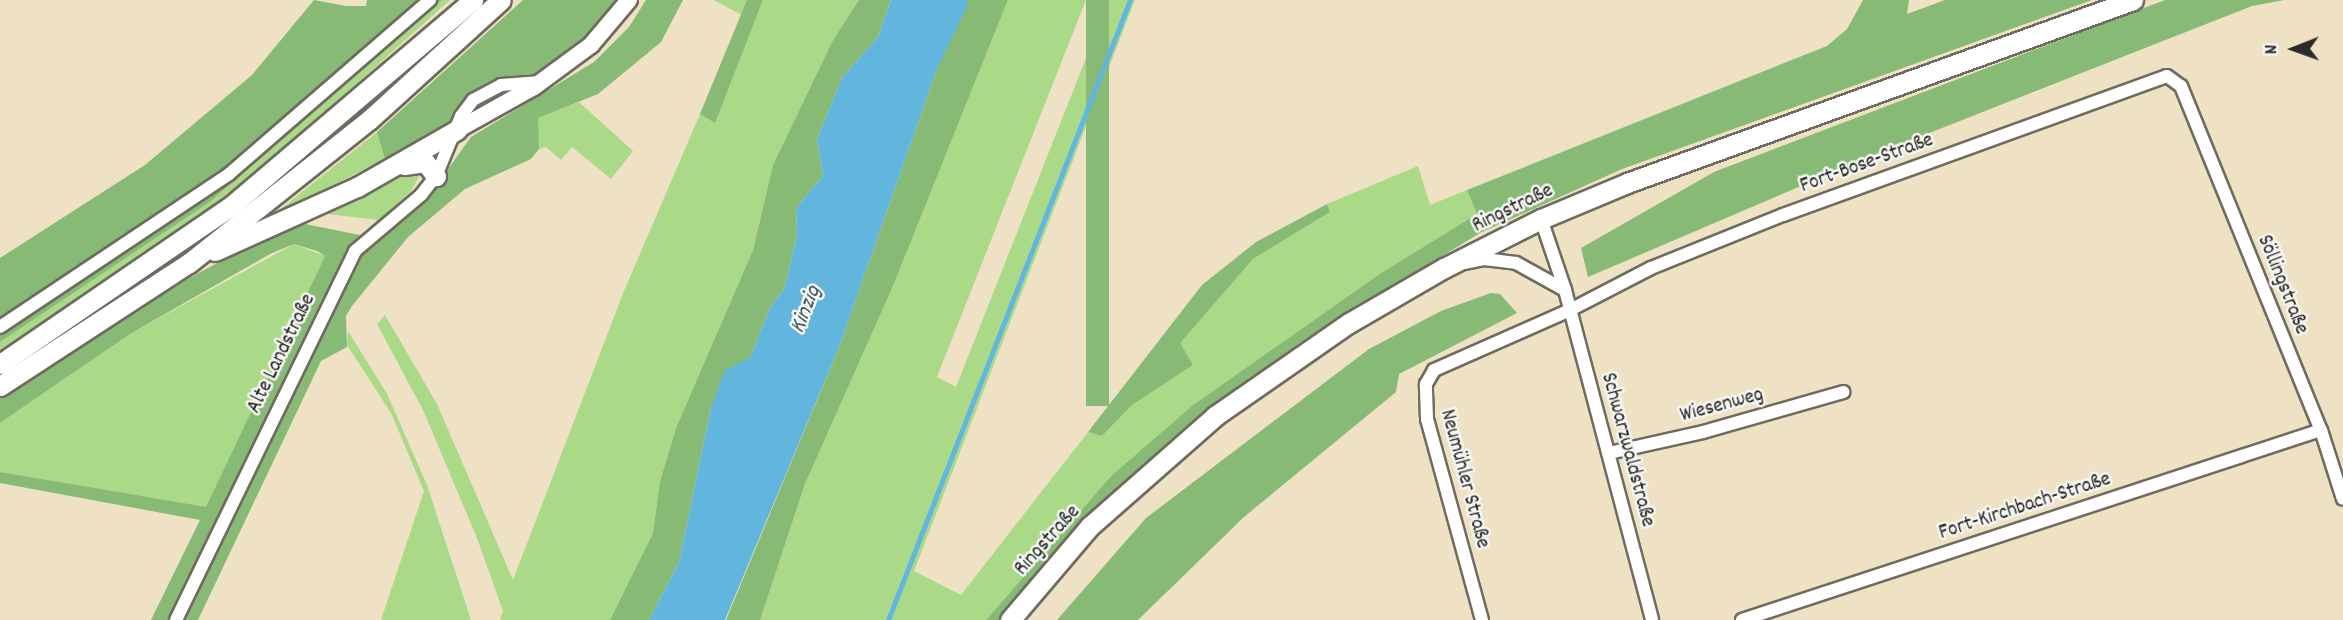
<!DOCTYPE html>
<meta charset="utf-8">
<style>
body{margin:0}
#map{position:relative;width:2343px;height:620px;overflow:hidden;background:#efe1c3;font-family:Dekko,sans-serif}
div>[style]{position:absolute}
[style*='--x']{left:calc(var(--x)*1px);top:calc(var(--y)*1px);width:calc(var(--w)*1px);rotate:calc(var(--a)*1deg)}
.green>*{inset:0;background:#aada88}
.forest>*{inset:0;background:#87ba74;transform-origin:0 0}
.water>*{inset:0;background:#62b6de}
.stream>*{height:4.5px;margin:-2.25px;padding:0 2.25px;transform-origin:2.25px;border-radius:2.25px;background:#62b6de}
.roads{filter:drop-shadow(2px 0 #706b60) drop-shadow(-2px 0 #706b60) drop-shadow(0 2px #706b60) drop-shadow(0 -2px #706b60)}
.minor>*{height:12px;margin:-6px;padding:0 6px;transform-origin:6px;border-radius:6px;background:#fff}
.tertiary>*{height:16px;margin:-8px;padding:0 8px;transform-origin:8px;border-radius:8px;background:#fff}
.primary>*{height:19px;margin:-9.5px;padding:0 9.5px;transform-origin:9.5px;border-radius:9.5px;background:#fff}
.trunk>*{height:19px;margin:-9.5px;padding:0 9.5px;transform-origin:9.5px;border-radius:9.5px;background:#fff}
span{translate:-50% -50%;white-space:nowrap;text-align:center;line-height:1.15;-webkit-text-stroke:5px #f6f6f2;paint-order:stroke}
.street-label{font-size:21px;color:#2b2b2b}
.water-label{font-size:23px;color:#3e5c6a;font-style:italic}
.north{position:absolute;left:2259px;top:14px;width:70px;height:70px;-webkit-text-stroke:5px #f6f6f2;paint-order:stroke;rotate:269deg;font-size:19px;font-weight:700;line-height:28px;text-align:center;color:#2b2b2b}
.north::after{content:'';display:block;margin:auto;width:24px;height:32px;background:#2b2b2b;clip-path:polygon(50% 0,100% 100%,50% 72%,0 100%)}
</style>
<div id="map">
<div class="green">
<div style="clip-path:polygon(442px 0,450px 0,247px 182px,156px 249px,0 352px,0 342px,210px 202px)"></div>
<div style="clip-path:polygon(713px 0,747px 0,742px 15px)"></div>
<div style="clip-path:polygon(763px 0,859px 0,833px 40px,773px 165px,753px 250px,676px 428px,660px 481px,653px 533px,610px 620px,500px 620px,503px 611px,477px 538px,423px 410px,377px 324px,385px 315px,437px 404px,513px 580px,624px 291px,700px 114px,715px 122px)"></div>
<div style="clip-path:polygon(1008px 0,1086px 0,937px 377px,956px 387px,1109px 0,1135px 0,914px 571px,961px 595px,1088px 432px,1102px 436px,1132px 405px,1193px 365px,1179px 343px,1253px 259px,1330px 212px,1327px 204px,1418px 166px,1430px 205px,1467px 190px,1477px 214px,1381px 273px,1193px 405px,1111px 476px,986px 620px,760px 620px,805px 484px,893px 286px)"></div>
<div style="clip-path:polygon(579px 102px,633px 151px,611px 179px,572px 147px,561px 160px,546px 147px,539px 149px,537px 118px)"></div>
<div style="clip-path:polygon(448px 127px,407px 154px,381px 161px,272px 216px,377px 132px,385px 158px)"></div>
<div style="clip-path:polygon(412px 169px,422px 171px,411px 191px,379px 220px,318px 213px)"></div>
<div style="clip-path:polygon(294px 244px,325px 256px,206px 508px,0 472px,0 423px,130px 334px)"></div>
<div style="clip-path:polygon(348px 331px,387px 394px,427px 485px,471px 620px,381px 620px,424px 491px,391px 413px,347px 345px)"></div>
</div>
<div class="forest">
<div style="clip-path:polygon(314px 0,346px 6px,366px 6px,367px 0,442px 0,210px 202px,0 342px,0 258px,145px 165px,252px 75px)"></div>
<div style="clip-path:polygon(523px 0,620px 0,597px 27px,537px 74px,515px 76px,482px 88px,468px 96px,448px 127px,385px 159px,377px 132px)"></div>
<div style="clip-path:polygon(646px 0,683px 0,661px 42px,598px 94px,538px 118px,539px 149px,531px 159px,465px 189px,408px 237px,352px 306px,346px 316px,347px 347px,321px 361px,198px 620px,151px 620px,200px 520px,0 483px,0 472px,206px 507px,325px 256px,317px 251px,294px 244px,270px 254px,130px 334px,0 423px,0 396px,191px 277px,255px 243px,305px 224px,360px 235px,388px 232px,423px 204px,471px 137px,594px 62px,629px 27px)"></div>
<div style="clip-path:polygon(747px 0,763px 0,715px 123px,700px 114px)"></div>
<div style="clip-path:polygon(859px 0,891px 0,878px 37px,842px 78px,817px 139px,823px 176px,796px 208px,797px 235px,785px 287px,769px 310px,750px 358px,711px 408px,679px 562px,649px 620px,610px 620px,653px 533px,660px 481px,676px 428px,753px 250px,773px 165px,833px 40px)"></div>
<div style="clip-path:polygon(967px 0,1008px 0,893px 286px,805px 484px,760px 620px,726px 620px,841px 342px,936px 71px)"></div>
<div style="left:1086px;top:0;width:23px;height:406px"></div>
<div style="clip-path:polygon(1863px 0,1909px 0,1907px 14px,1945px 0,2092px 0,1622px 169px,1480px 233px,1298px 344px,1164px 449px,1001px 620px,986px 620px,1111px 476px,1193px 405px,1381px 273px,1477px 214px,1467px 190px,1827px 46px,1847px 29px)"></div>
<div style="clip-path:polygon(2165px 0,2284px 0,2252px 6px,1876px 154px,1588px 277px,1581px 248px,1714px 172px)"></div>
<div style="clip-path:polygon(1327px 204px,1330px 212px,1253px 259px,1180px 343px,1193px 365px,1132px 405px,1102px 436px,1088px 432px,1202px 285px,1256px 242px)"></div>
<div style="clip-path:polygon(1491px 293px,1500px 294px,1517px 313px,1399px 374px,1396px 392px,1244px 517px,1138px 620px,1057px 620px,1146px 518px,1369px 349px,1441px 311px)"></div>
</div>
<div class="water">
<div style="clip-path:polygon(891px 0,967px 0,967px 7px,936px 71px,841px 342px,725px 620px,649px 620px,679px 562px,711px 408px,725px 370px,750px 358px,769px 310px,785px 287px,797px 235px,796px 208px,823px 176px,817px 139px,842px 78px,878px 37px)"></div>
</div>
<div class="stream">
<div style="--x:888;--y:620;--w:666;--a:-68.68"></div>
</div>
<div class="roads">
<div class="minor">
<div style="--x:1541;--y:219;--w:75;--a:71.3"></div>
<div style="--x:1565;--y:290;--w:341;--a:75.2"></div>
<div style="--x:1464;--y:263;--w:20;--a:-11"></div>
<div style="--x:1484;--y:259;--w:32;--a:7"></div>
<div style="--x:1516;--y:263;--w:56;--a:28.9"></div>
<div style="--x:0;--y:327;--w:275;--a:-33.7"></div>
<div style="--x:229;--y:174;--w:266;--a:-40.9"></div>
<div style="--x:1609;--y:453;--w:96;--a:-12.6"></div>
<div style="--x:1703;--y:432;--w:146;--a:-15.9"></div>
<div style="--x:176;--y:620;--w:410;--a:-64.1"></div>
<div style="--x:355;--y:251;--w:87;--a:-40.3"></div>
<div style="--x:421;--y:195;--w:24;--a:-52"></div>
<div style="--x:436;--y:176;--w:65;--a:-67.4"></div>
<div style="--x:461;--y:116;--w:20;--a:-53"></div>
<div style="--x:473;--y:100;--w:32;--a:-28"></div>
<div style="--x:501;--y:85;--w:40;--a:-4.3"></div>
<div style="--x:1482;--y:620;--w:208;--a:-105.3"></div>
<div style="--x:1427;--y:419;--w:35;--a:-92"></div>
<div style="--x:1426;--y:384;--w:16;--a:-60"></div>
<div style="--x:1434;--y:370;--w:149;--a:-23.8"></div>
<div style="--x:1570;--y:310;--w:91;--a:-27.4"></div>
<div style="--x:1651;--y:268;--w:142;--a:-21.9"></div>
<div style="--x:1783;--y:215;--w:408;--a:-19.9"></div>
<div style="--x:2167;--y:76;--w:17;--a:36"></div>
<div style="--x:2181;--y:86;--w:371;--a:67.9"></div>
<div style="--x:2321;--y:430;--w:72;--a:72.3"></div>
<div style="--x:1742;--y:620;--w:609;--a:-18.17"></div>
</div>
<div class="tertiary">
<div style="--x:457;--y:130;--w:88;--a:-29.2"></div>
<div style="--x:534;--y:87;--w:71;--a:-36.4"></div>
<div style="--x:591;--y:45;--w:59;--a:-49.8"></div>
</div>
<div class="primary">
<div style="--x:1010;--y:620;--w:123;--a:-49.6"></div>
<div style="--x:1090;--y:526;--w:167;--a:-41.3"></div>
<div style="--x:1215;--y:416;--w:163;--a:-34.8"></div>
<div style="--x:1349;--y:323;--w:110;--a:-30.1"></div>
<div style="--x:1444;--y:268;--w:109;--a:-26.8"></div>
<div style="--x:1541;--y:219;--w:93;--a:-22.7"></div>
<div style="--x:1627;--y:183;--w:538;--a:-19.88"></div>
</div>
<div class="trunk">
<div style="--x:404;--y:165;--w:21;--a:-8"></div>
<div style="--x:425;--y:162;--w:18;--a:52"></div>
<div style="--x:215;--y:251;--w:156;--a:-24.3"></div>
<div style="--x:357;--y:187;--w:115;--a:-29.7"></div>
<div style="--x:0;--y:364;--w:280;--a:-34.4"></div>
<div style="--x:231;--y:206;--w:318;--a:-40.4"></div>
<div style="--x:0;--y:386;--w:225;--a:-33.1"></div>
<div style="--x:189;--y:263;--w:230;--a:-38.5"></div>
<div style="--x:369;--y:120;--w:178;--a:-42.3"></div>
</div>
</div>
<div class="street-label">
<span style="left:1867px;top:164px;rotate:-20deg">Fort-Bose-Straße</span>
<span style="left:1513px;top:209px;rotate:-26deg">Ringstraße</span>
<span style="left:2282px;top:285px;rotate:68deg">Söllingstraße</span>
<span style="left:282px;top:354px;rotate:-64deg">Alte Landstraße</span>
<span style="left:1722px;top:406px;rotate:-15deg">Wiesenweg</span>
<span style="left:1627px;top:450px;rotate:75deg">Schwarzwaldstraße</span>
<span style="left:1464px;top:479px;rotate:75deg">Neumühler Straße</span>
<span style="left:2025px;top:507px;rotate:-18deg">Fort-Kirchbach-Straße</span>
<span style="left:1048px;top:541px;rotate:-48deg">Ringstraße</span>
</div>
<div class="water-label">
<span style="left:807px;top:310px;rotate:-68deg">Kinzig</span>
</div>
<div class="north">N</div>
</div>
